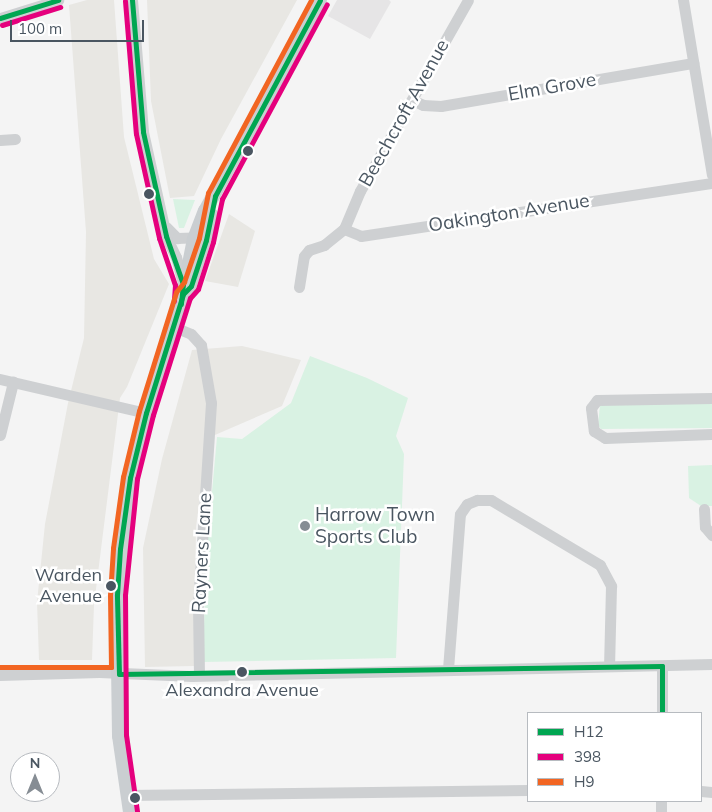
<!DOCTYPE html>
<style>
body{margin:0}
#map{position:relative;width:712px;height:812px;overflow:hidden;background:#f4f4f4;font-family:Mulish,sans-serif}
div>[style]{position:absolute}
[style*='--x']{left:calc(var(--x)*1px);top:calc(var(--y)*1px);width:calc(var(--w)*1px);rotate:calc(var(--a)*1deg)}
.commercial>*{inset:0;background:#e8e7e3}
.education>*{inset:0;background:#e6e5e6}
.green>*{inset:0;background:#d9f2e3}
.minor>*{height:11px;margin:-5.5px;padding:0 5.5px;transform-origin:5.5px;border-radius:5.5px;background:#ced0d2}
.major>*{height:14px;margin:-7px;padding:0 7px;transform-origin:7px;border-radius:7px;background:#caced1}
.bus-1>*{height:5px;margin:-2.5px;padding:0 2.5px;transform-origin:2.5px;border-radius:2.5px;background:#00a651}
.bus-2>*{height:5px;margin:-2.5px;padding:0 2.5px;transform-origin:2.5px;border-radius:2.5px;background:#e5007d}
.bus-3>*{height:5px;margin:-2.5px;padding:0 2.5px;transform-origin:2.5px;border-radius:2.5px;background:#f26522}
.dots>*{width:14px;height:14px;translate:-50% -50%;box-sizing:border-box;border:2px solid #fff;border-radius:50%}
span{translate:-50% -50%;white-space:nowrap;text-align:center;line-height:1.15;-webkit-text-stroke:5px #fff;paint-order:stroke}
.bus-label{font-size:18px;color:#4a5661}
.right{translate:-100% -50%;text-align:right}
.street-label{font-size:19px;color:#4a5661}
.poi-label{font-size:19px;color:#4a5661}
.left{translate:0 -50%;text-align:left}
.legend{position:absolute;left:527px;top:712px;width:175px;height:90px;box-sizing:border-box;background:#fff;border:1px solid #b7bbc0;margin:0;padding:6px 9px;list-style:none;font-size:15px;color:#4a5661}
.legend li{display:flex;align-items:center;gap:10px;height:25px}
.legend b{width:25px;border:1px solid #b7bbc0}
.north{position:absolute;left:10px;top:752px;width:50px;height:50px;box-sizing:border-box;background:#fff;border:1px solid #b7bbc0;border-radius:50%;rotate:0deg;font-size:14px;font-weight:700;line-height:20px;text-align:center;color:#4a5661}
.north::after{content:'';display:block;margin:auto;width:18px;height:22px;background:#868d94;clip-path:polygon(50% 0,100% 100%,50% 72%,0 100%)}
.scale{position:absolute;left:10px;top:20px;width:134px;height:22px;box-sizing:border-box;border:2px solid #4a5661;border-top:0;padding-left:6px;font-size:15px;line-height:18px;white-space:nowrap;color:#4a5661;-webkit-text-stroke:4px #fff;paint-order:stroke}
</style>
<div id="map">
<div class="commercial">
<div style="clip-path:polygon(87px 0,114px 0,124px 137px,154px 259px,169px 284px,127px 387px,120px 398px,94px 605px,92px 660px,39px 660px,37px 602px,45px 524px,68px 403px,84px 338px,86px 232px,69px 5px)"></div>
<div style="clip-path:polygon(147px 0,297px 0,221px 139px,194px 196px,170px 198px,151px 101px)"></div>
<div style="clip-path:polygon(229px 214px,255px 231px,238px 287px,205px 281px)"></div>
<div style="clip-path:polygon(242px 346px,301px 360px,282px 406px,208px 438px,196px 527px,194px 666px,145px 667px,143px 548px,162px 459px,192px 350px)"></div>
</div>
<div class="education">
<div style="clip-path:polygon(337px 0,389px 0,391px 2px,370px 39px,328px 16px)"></div>
</div>
<div class="green">
<div style="clip-path:polygon(173px 199px,195px 200px,184px 228px,179px 228px)"></div>
<div style="clip-path:polygon(310px 356px,367px 378px,408px 398px,396px 436px,404px 454px,396px 658px,203px 662px,206px 557px,217px 437px,242px 439px,291px 403px)"></div>
<div style="clip-path:polygon(712px 403px,712px 428px,601px 429px,598px 425px,600px 405px)"></div>
<div style="clip-path:polygon(712px 465px,712px 506px,701px 506px,689px 498px,688px 466px)"></div>
</div>
<div class="minor">
<div style="--x:132;--y:0;--w:132;--a:85.2"></div>
<div style="--x:143;--y:132;--w:107;--a:77.5"></div>
<div style="--x:166;--y:236;--w:23;--a:65"></div>
<div style="--x:176;--y:257;--w:28;--a:75"></div>
<div style="--x:683;--y:0;--w:177;--a:80.6"></div>
<div style="--x:0;--y:18;--w:61;--a:-17.2"></div>
<div style="--x:412;--y:100;--w:12;--a:24"></div>
<div style="--x:423;--y:105;--w:18;--a:3"></div>
<div style="--x:441;--y:106;--w:256;--a:-9.7"></div>
<div style="--x:0;--y:140;--w:15;--a:-4"></div>
<div style="--x:166;--y:227;--w:16;--a:45"></div>
<div style="--x:177;--y:238;--w:25;--a:-2"></div>
<div style="--x:344;--y:229;--w:41;--a:-67.2"></div>
<div style="--x:360;--y:191;--w:219;--a:-60.5"></div>
<div style="--x:299;--y:287;--w:31;--a:-81"></div>
<div style="--x:304;--y:256;--w:8;--a:-50"></div>
<div style="--x:309;--y:250;--w:16;--a:-18"></div>
<div style="--x:324;--y:245;--w:26;--a:-39"></div>
<div style="--x:344;--y:229;--w:18;--a:22"></div>
<div style="--x:361;--y:236;--w:355;--a:-8.6"></div>
<div style="--x:174;--y:327;--w:18;--a:22"></div>
<div style="--x:191;--y:334;--w:15;--a:48"></div>
<div style="--x:201;--y:345;--w:59;--a:80.2"></div>
<div style="--x:211;--y:403;--w:201;--a:93.7"></div>
<div style="--x:198;--y:604;--w:71;--a:89.2"></div>
<div style="--x:0;--y:379;--w:150;--a:13.1"></div>
<div style="--x:712;--y:398;--w:115;--a:179"></div>
<div style="--x:597;--y:400;--w:10;--a:127"></div>
<div style="--x:591;--y:408;--w:23;--a:83"></div>
<div style="--x:594;--y:431;--w:13;--a:32"></div>
<div style="--x:605;--y:438;--w:107;--a:-2.1"></div>
<div style="--x:0;--y:435;--w:55;--a:-76.2"></div>
<div style="--x:704;--y:509;--w:18;--a:87"></div>
<div style="--x:705;--y:527;--w:11;--a:49"></div>
<div style="--x:448;--y:669;--w:155;--a:-85.6"></div>
<div style="--x:460;--y:514;--w:12;--a:-55"></div>
<div style="--x:467;--y:504;--w:11;--a:-22"></div>
<div style="--x:477;--y:500;--w:14;--a:0"></div>
<div style="--x:491;--y:500;--w:127;--a:30.8"></div>
<div style="--x:600;--y:565;--w:24;--a:62"></div>
<div style="--x:611;--y:586;--w:80;--a:91.4"></div>
<div style="--x:0;--y:675;--w:99;--a:-1.7"></div>
<div style="--x:99;--y:672;--w:93;--a:2.5"></div>
<div style="--x:192;--y:676;--w:520;--a:-1.32"></div>
<div style="--x:662;--y:713;--w:47;--a:-90"></div>
<div style="--x:701;--y:791;--w:11;--a:5"></div>
<div style="--x:126;--y:795;--w:402;--a:-0.7"></div>
<div style="--x:661;--y:801;--w:11;--a:90"></div>
</div>
<div class="major">
<div style="--x:189;--y:288;--w:76;--a:-72.3"></div>
<div style="--x:130;--y:812;--w:77;--a:-98.2"></div>
<div style="--x:119;--y:736;--w:141;--a:-90.8"></div>
<div style="--x:117;--y:595;--w:118;--a:-83.7"></div>
<div style="--x:130;--y:478;--w:67;--a:-76.2"></div>
<div style="--x:146;--y:413;--w:125;--a:-72.7"></div>
<div style="--x:183;--y:294;--w:56;--a:-78.7"></div>
<div style="--x:194;--y:239;--w:30;--a:-69"></div>
<div style="--x:205;--y:211;--w:240;--a:-61.4"></div>
</div>
<div class="bus-1">
<div style="--x:132;--y:0;--w:132;--a:85.2"></div>
<div style="--x:143;--y:132;--w:107;--a:77.5"></div>
<div style="--x:166;--y:236;--w:51;--a:70.5"></div>
<div style="--x:183;--y:284;--w:20;--a:96"></div>
<div style="--x:0;--y:18;--w:61;--a:-17.2"></div>
<div style="--x:662;--y:666;--w:47;--a:90"></div>
<div style="--x:119;--y:674;--w:79;--a:-91.5"></div>
<div style="--x:117;--y:595;--w:46;--a:-86.3"></div>
<div style="--x:120;--y:549;--w:72;--a:-82"></div>
<div style="--x:130;--y:478;--w:67;--a:-76.2"></div>
<div style="--x:146;--y:413;--w:125;--a:-72.7"></div>
<div style="--x:183;--y:294;--w:11;--a:-45"></div>
<div style="--x:191;--y:286;--w:48;--a:-71.9"></div>
<div style="--x:206;--y:240;--w:45;--a:-78.4"></div>
<div style="--x:215;--y:196;--w:222;--a:-61.8"></div>
<div style="--x:119;--y:674;--w:543;--a:-0.84"></div>
</div>
<div class="bus-2">
<div style="--x:125;--y:1;--w:133;--a:85.3"></div>
<div style="--x:136;--y:134;--w:107;--a:77.5"></div>
<div style="--x:159;--y:238;--w:50;--a:71.2"></div>
<div style="--x:175;--y:285;--w:16;--a:94"></div>
<div style="--x:2;--y:25;--w:61;--a:-17.2"></div>
<div style="--x:137;--y:811;--w:77;--a:-98.2"></div>
<div style="--x:126;--y:735;--w:140;--a:-90.4"></div>
<div style="--x:125;--y:595;--w:117;--a:-84.1"></div>
<div style="--x:137;--y:479;--w:66;--a:-76"></div>
<div style="--x:153;--y:415;--w:123;--a:-72.5"></div>
<div style="--x:190;--y:298;--w:12;--a:-48"></div>
<div style="--x:198;--y:289;--w:49;--a:-72.3"></div>
<div style="--x:213;--y:242;--w:44;--a:-78.2"></div>
<div style="--x:222;--y:199;--w:221;--a:-61.7"></div>
</div>
<div class="bus-3">
<div style="--x:0;--y:667;--w:111;--a:0"></div>
<div style="--x:111;--y:667;--w:72;--a:-90.8"></div>
<div style="--x:110;--y:595;--w:47;--a:-86.3"></div>
<div style="--x:113;--y:548;--w:72;--a:-82"></div>
<div style="--x:123;--y:477;--w:68;--a:-76.4"></div>
<div style="--x:139;--y:411;--w:125;--a:-72.7"></div>
<div style="--x:176;--y:292;--w:13;--a:-51"></div>
<div style="--x:184;--y:282;--w:46;--a:-71.2"></div>
<div style="--x:199;--y:238;--w:46;--a:-78.7"></div>
<div style="--x:208;--y:193;--w:219;--a:-61.9"></div>
</div>
<div class="dots">
<div style="left:248px;top:151px;background:#4a5661"></div>
<div style="left:149px;top:194px;background:#4a5661"></div>
<div style="left:305px;top:526px;background:#868d94"></div>
<div style="left:111px;top:586px;background:#4a5661"></div>
<div style="left:242px;top:672px;background:#4a5661"></div>
<div style="left:135px;top:798px;background:#4a5661"></div>
</div>
<div class="bus-label">
<span class="right" style="left:102px;top:586px">Warden<br>Avenue</span>
<span style="left:242px;top:690px">Alexandra Avenue</span>
</div>
<div class="street-label">
<span style="left:552px;top:87px;rotate:-10deg">Elm Grove</span>
<span style="left:404px;top:113px;rotate:-61deg">Beechcroft Avenue</span>
<span style="left:509px;top:213px;rotate:-9deg">Oakington Avenue</span>
<span style="left:202px;top:553px;rotate:-87deg">Rayners Lane</span>
</div>
<div class="poi-label">
<span class="left" style="left:315px;top:526px">Harrow Town<br>Sports Club</span>
</div>
<ul class="legend">
<li><b style="height:6px;background:#00a651"></b>H12</li>
<li><b style="height:6px;background:#e5007d"></b>398</li>
<li><b style="height:6px;background:#f26522"></b>H9</li>
</ul>
<div class="north">N</div>
<div class="scale">100 m</div>
</div>
